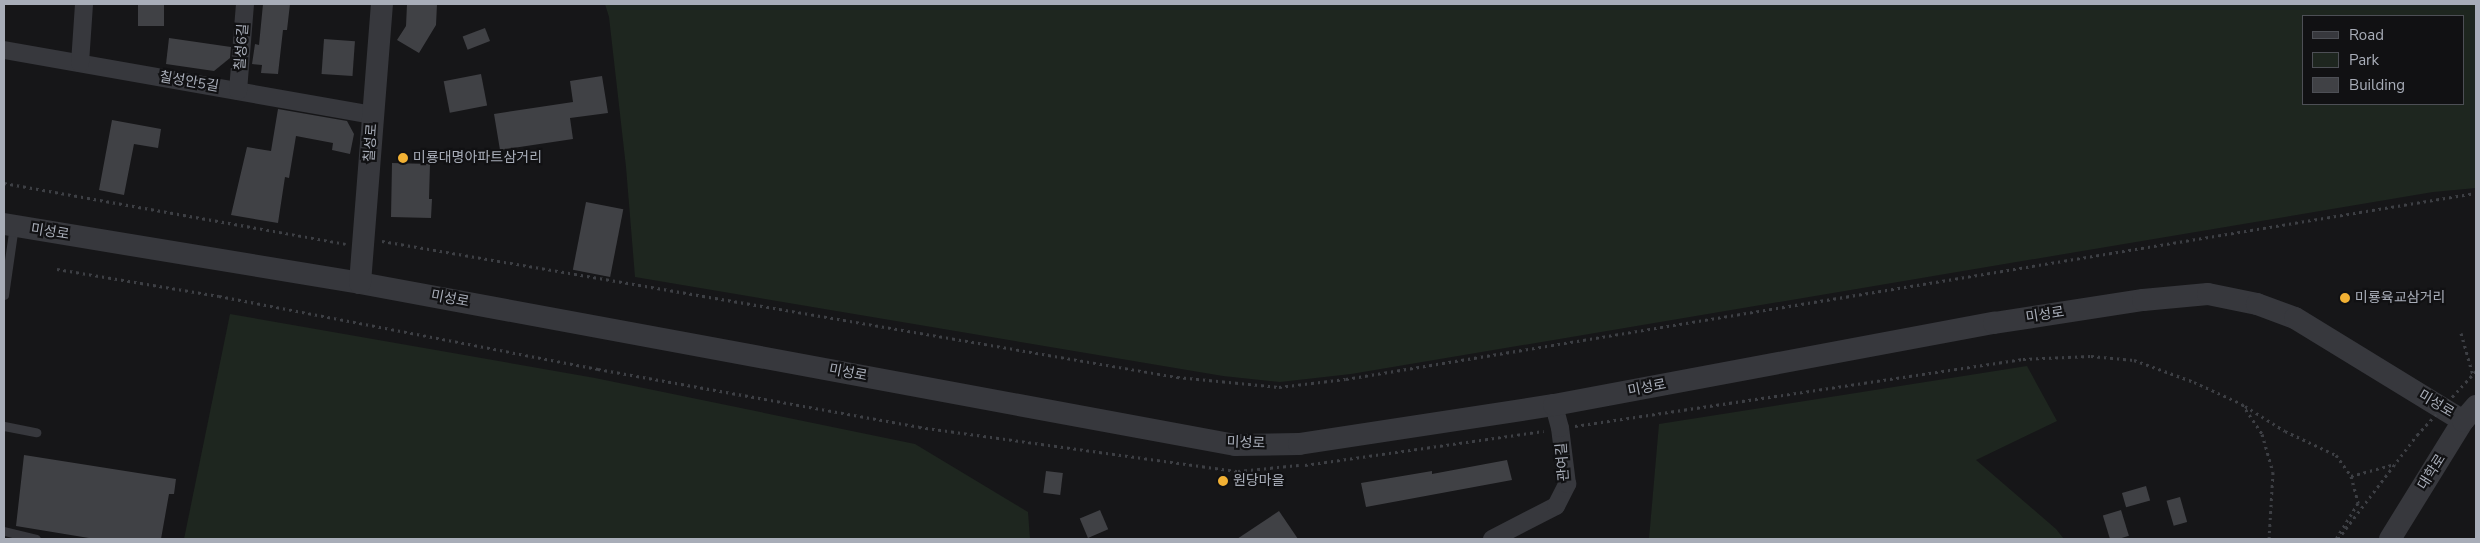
<!DOCTYPE html>
<meta charset="utf-8">
<style>
body{margin:0}
#map{position:relative;width:2480px;height:543px;overflow:hidden;background:#161618;font-family:"Nunito Sans","Noto Sans KR",sans-serif}
div>[style]{position:absolute}
[style*='--x']{left:calc(var(--x)*1px);top:calc(var(--y)*1px);width:calc(var(--w)*1px);rotate:calc(var(--a)*1deg)}
.green>*{inset:0;background:#1e261f}
.building>*{inset:0;background:#404145;transform-origin:0 0}
.path>*{height:3px;margin-top:-1.5px;transform-origin:0;background:repeating-linear-gradient(90deg,#3d3f44 0 2.5px,transparent 0 6.5px)}
.service>*{height:9px;margin:-4.5px;padding:0 4.5px;transform-origin:4.5px;border-radius:4.5px;background:#37383d}
.minor>*{height:18px;margin:-9px;padding:0 9px;transform-origin:9px;border-radius:9px;background:#37383d}
.tertiary>*{height:22px;margin:-11px;padding:0 11px;transform-origin:11px;border-radius:11px;background:#37383d}
.path-bridge>*{height:3px;margin-top:-1.5px;transform-origin:0;background:repeating-linear-gradient(90deg,#3d3f44 0 2.5px,transparent 0 6.5px)}
.dots>*{width:14px;height:14px;translate:-50% -50%;box-sizing:border-box;border:2px solid #111113;border-radius:50%}
span{translate:-50% -50%;white-space:nowrap;text-align:center;line-height:1.15;-webkit-text-stroke:4.5px #111113;paint-order:stroke}
.street-label{font-size:14px;color:#a8adb8}
.poi-label{font-size:14px;color:#a8adb8}
.left{translate:0 -50%;text-align:left}
.frame{position:absolute;inset:0;border:5px solid #a8adb8;pointer-events:none}
.legend{position:absolute;left:2302px;top:15px;width:162px;height:90px;box-sizing:border-box;background:#111113;border:1px solid #4d4f55;margin:0;padding:6px 9px;list-style:none;font-size:15px;color:#a8adb8}
.legend li{display:flex;align-items:center;gap:10px;height:25px}
.legend b{width:25px;border:1px solid #4d4f55}
</style>
<div id="map">
<div class="green">
<div style="clip-path:polygon(evenodd,605px 4px,2476px 4px,2476px 188px,2433px 192px,1351px 374px,1280px 382px,1223px 376px,635px 277px,626px 167px,609px 17px,605px 4px,2304px 16px,2464px 16px,2464px 104px,2304px 104px,2304px 16px)"></div>
<div style="clip-path:polygon(230px 314px,595px 378px,915px 444px,1028px 512px,1030px 539px,184px 539px)"></div>
<div style="clip-path:polygon(2027px 366px,2057px 421px,1976px 460px,2056px 529px,2064px 539px,1649px 539px,1659px 424px)"></div>
</div>
<div class="building">
<div style="left:138px;top:4px;width:26px;height:22px"></div>
<div style="clip-path:polygon(263px 4px,290px 4px,287px 30px,283px 30px,278px 74px,261px 73px,262px 65px,252px 64px,255px 44px,259px 45px)"></div>
<div style="clip-path:polygon(407px 4px,437px 4px,436px 25px,419px 53px,397px 40px,406px 26px)"></div>
<div style="left:485px;top:28px;width:14px;height:24px;rotate:69deg"></div>
<div style="clip-path:polygon(169px 38px,231px 47px,230px 58px,214px 71px,166px 64px)"></div>
<div style="left:324px;top:39px;width:31px;height:35px;rotate:4deg"></div>
<div style="left:481px;top:74px;width:32px;height:38px;rotate:79deg"></div>
<div style="clip-path:polygon(602px 76px,608px 113px,570px 118px,573px 139px,500px 150px,494px 114px,573px 102px,570px 81px)"></div>
<div style="clip-path:polygon(278px 109px,347px 121px,354px 134px,350px 154px,332px 150px,333px 143px,296px 136px,289px 178px,285px 177px,278px 223px,231px 215px,247px 147px,271px 151px)"></div>
<div style="clip-path:polygon(112px 120px,161px 129px,158px 148px,134px 144px,124px 195px,99px 190px)"></div>
<div style="clip-path:polygon(392px 163px,430px 164px,429px 199px,432px 199px,431px 218px,391px 217px)"></div>
<div style="left:586px;top:202px;width:38px;height:69px;rotate:11deg"></div>
<div style="clip-path:polygon(24px 455px,176px 479px,174px 494px,169px 494px,161px 539px,95px 539px,16px 526px)"></div>
<div style="clip-path:polygon(1507px 460px,1512px 480px,1366px 507px,1361px 483px,1432px 471px,1432px 474px)"></div>
<div style="left:1046px;top:471px;width:17px;height:22px;rotate:7deg"></div>
<div style="left:2146px;top:486px;width:15px;height:25px;rotate:74deg"></div>
<div style="left:2180px;top:497px;width:26px;height:14px;rotate:74deg"></div>
<div style="left:1100px;top:510px;width:21px;height:22px;rotate:67deg"></div>
<div style="left:2121px;top:510px;width:27px;height:19px;rotate:73deg"></div>
<div style="clip-path:polygon(1279px 511px,1298px 539px,1237px 539px)"></div>
</div>
<div class="path">
<div style="--x:4;--y:183;--w:347;--a:10.1"></div>
<div style="--x:382;--y:241;--w:807;--a:9.71"></div>
<div style="--x:1177;--y:377;--w:102;--a:5.6"></div>
<div style="--x:1279;--y:387;--w:67;--a:-6.8"></div>
<div style="--x:1346;--y:379;--w:1145;--a:-9.35"></div>
<div style="--x:57;--y:269;--w:164;--a:9.5"></div>
<div style="--x:219;--y:296;--w:386;--a:10.9"></div>
<div style="--x:598;--y:369;--w:326;--a:10.2"></div>
<div style="--x:919;--y:427;--w:322;--a:7.9"></div>
<div style="--x:1238;--y:471;--w:61;--a:-5.6"></div>
<div style="--x:2461;--y:333;--w:44;--a:74.1"></div>
<div style="--x:2245;--y:406;--w:47;--a:32"></div>
<div style="--x:2285;--y:431;--w:56;--a:25.2"></div>
<div style="--x:2336;--y:455;--w:26;--a:54"></div>
<div style="--x:2351;--y:476;--w:28;--a:75"></div>
<div style="--x:2358;--y:503;--w:42;--a:121.4"></div>
<div style="--x:1575;--y:426;--w:453;--a:-8.5"></div>
<div style="--x:2023;--y:359;--w:68;--a:-2.5"></div>
<div style="--x:2091;--y:356;--w:43;--a:5.3"></div>
<div style="--x:2134;--y:360;--w:64;--a:20.1"></div>
<div style="--x:2194;--y:382;--w:53;--a:24.6"></div>
<div style="--x:2242;--y:404;--w:36;--a:56"></div>
<div style="--x:2262;--y:434;--w:40;--a:74"></div>
<div style="--x:2273;--y:472;--w:67;--a:93.4"></div>
<div style="--x:1305;--y:465;--w:241;--a:-8.1"></div>
<div style="--x:2351;--y:476;--w:46;--a:-15.3"></div>
</div>
<div class="service">
<div style="--x:4;--y:295;--w:70;--a:-81.8"></div>
<div style="--x:4;--y:426;--w:33;--a:11"></div>
<div style="--x:4;--y:531;--w:33;--a:14"></div>
</div>
<div class="minor">
<div style="--x:4;--y:50;--w:375;--a:10"></div>
<div style="--x:80;--y:63;--w:59;--a:-86.1"></div>
<div style="--x:238;--y:91;--w:87;--a:-85.4"></div>
<div style="--x:1492;--y:539;--w:72;--a:-27.3"></div>
<div style="--x:1556;--y:506;--w:25;--a:-63"></div>
<div style="--x:1567;--y:484;--w:56;--a:-97.1"></div>
<div style="--x:1560;--y:428;--w:24;--a:-105"></div>
</div>
<div class="tertiary">
<div style="--x:4;--y:224;--w:361;--a:9.4"></div>
<div style="--x:360;--y:283;--w:890;--a:10.49"></div>
<div style="--x:1235;--y:445;--w:64;--a:-0.9"></div>
<div style="--x:1299;--y:444;--w:258;--a:-8.7"></div>
<div style="--x:1554;--y:405;--w:448;--a:-10.6"></div>
<div style="--x:1994;--y:323;--w:151;--a:-8.8"></div>
<div style="--x:2143;--y:300;--w:65;--a:-5.3"></div>
<div style="--x:2208;--y:294;--w:50;--a:11.5"></div>
<div style="--x:2257;--y:304;--w:40;--a:20.2"></div>
<div style="--x:2295;--y:318;--w:197;--a:31.5"></div>
<div style="--x:360;--y:283;--w:280;--a:-85.5"></div>
<div style="--x:2390;--y:539;--w:139;--a:-58.3"></div>
<div style="--x:2463;--y:421;--w:20;--a:-49"></div>
</div>
<div class="path-bridge">
<div style="--x:2338;--y:539;--w:131;--a:-52.8"></div>
<div style="--x:2417;--y:435;--w:87;--a:-47.3"></div>
</div>
<div class="dots">
<div style="left:403px;top:158px;background:#f2b134"></div>
<div style="left:2345px;top:298px;background:#f2b134"></div>
<div style="left:1223px;top:481px;background:#f2b134"></div>
</div>
<div class="street-label">
<span style="left:242px;top:47px;rotate:-86deg">칠성6길</span>
<span style="left:189px;top:82px;rotate:10deg">칠성안5길</span>
<span style="left:371px;top:143px;rotate:-86deg">칠성로</span>
<span style="left:50px;top:232px;rotate:9deg">미성로</span>
<span style="left:450px;top:299px;rotate:11deg">미성로</span>
<span style="left:2045px;top:315px;rotate:-9deg">미성로</span>
<span style="left:848px;top:373px;rotate:11deg">미성로</span>
<span style="left:1647px;top:388px;rotate:-11deg">미성로</span>
<span style="left:2436px;top:404px;rotate:31deg">미성로</span>
<span style="left:1246px;top:443px;rotate:2deg">미성로</span>
<span style="left:1563px;top:462px;rotate:-94deg">관여길</span>
<span style="left:2432px;top:472px;rotate:-58deg">대학로</span>
</div>
<div class="poi-label">
<span class="left" style="left:413px;top:158px">미룡대명아파트삼거리</span>
<span class="left" style="left:2355px;top:298px">미룡육교삼거리</span>
<span class="left" style="left:1233px;top:481px">원당마을</span>
</div>
<div class="frame"></div>
<ul class="legend">
<li><b style="height:6px;background:#37383d"></b>Road</li>
<li><b style="height:14px;background:#1e261f"></b>Park</li>
<li><b style="height:14px;background:#404145"></b>Building</li>
</ul>
</div>
